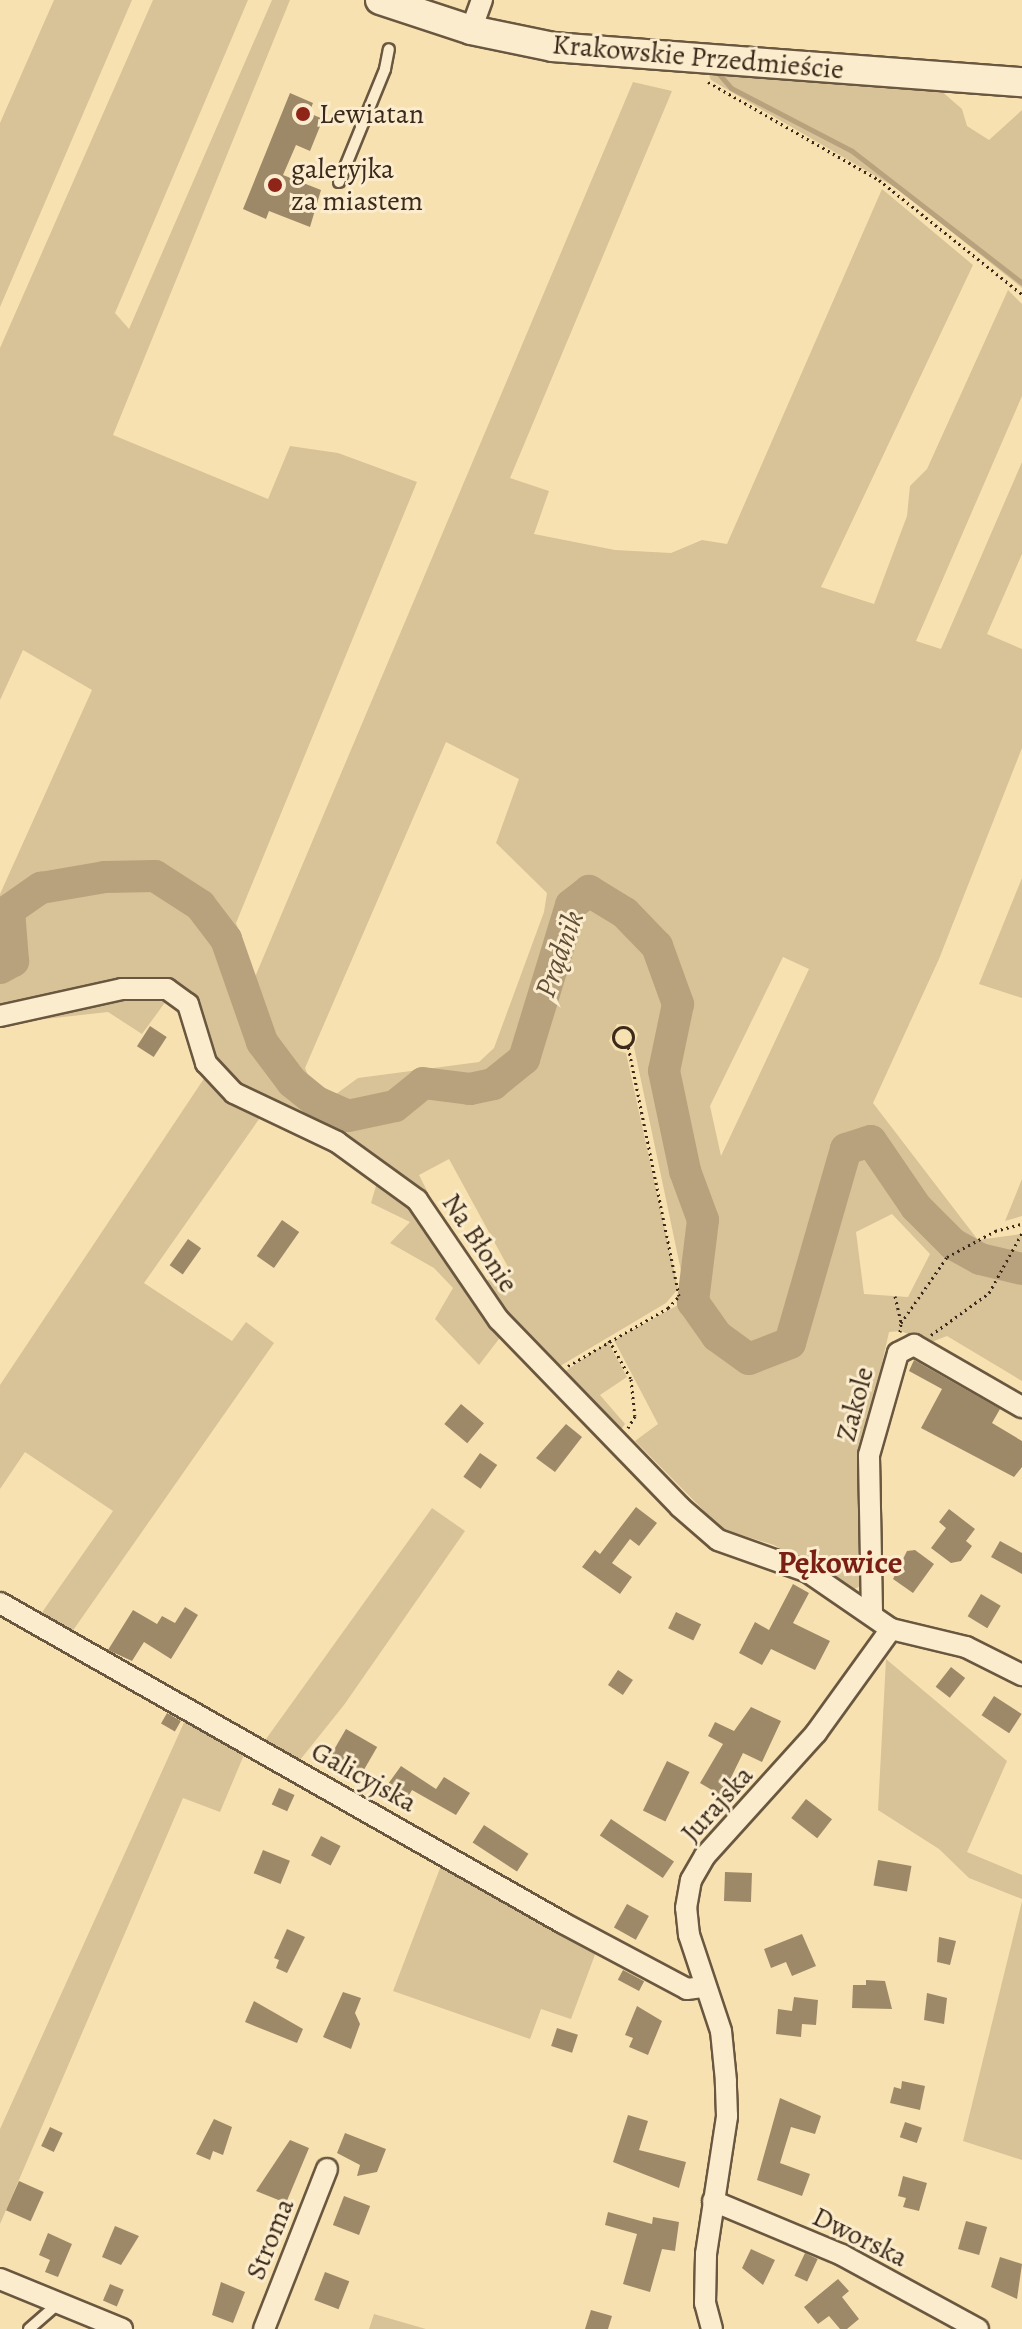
<!DOCTYPE html>
<meta charset="utf-8">
<style>
body{margin:0}
#map{position:relative;width:1022px;height:2329px;overflow:hidden;background:#f8e1b0;font-family:Alegreya,serif}
div>[style]{position:absolute}
[style*='--x']{left:calc(var(--x)*1px);top:calc(var(--y)*1px);width:calc(var(--w)*1px);rotate:calc(var(--a)*1deg)}
.green>*{inset:0;background:#d8c297}
.stream>*{height:5px;margin:-2.5px;padding:0 2.5px;transform-origin:2.5px;border-radius:2.5px;background:#b8a27d}
.river>*{height:32px;margin:-16px;padding:0 16px;transform-origin:16px;border-radius:16px;background:#b8a27d}
.building>*{inset:0;background:#9d8968;transform-origin:0 0}
.path>*{height:3px;margin-top:-1.5px;transform-origin:0;background:repeating-linear-gradient(90deg,#3b291b 0 2px,transparent 0 6px)}
.path>.ring{margin:-1.5px;padding:0;box-sizing:content-box;background:none;border:3px solid #3b291b;border-radius:50%}
.roads{filter:drop-shadow(2px 0 #6a5740) drop-shadow(-2px 0 #6a5740) drop-shadow(0 2px #6a5740) drop-shadow(0 -2px #6a5740)}
.lane>*{height:10px;margin:-5px;padding:0 5px;transform-origin:5px;border-radius:5px;background:#faeccc}
.street>*{height:20px;margin:-10px;padding:0 10px;transform-origin:10px;border-radius:10px;background:#faeccc}
.secondary>*{height:28px;margin:-14px;padding:0 14px;transform-origin:14px;border-radius:14px;background:#faeccc}
.dots>*{width:22px;height:22px;translate:-50% -50%;box-sizing:border-box;border:4px solid #faeccc;border-radius:50%}
span{translate:-50% -50%;white-space:nowrap;text-align:center;line-height:1.15;-webkit-text-stroke:6px #faeccc;paint-order:stroke}
.street-label{font-size:28px;color:#3b291b}
.poi-label{font-size:28px;color:#3b291b}
.left{translate:0 -50%;text-align:left}
.water-label{font-size:30px;color:#604d38;font-style:italic}
.quarter-label{font-size:32px;color:#7a1f14;font-weight:700}
</style>
<div id="map">
<div class="green">
<div style="clip-path:polygon(54px 0,132px 0,0 307px,0 123px)"></div>
<div style="clip-path:polygon(evenodd,153px 0,248px 0,115px 313px,129px 329px,272px 0,290px 0,113px 435px,268px 499px,290px 446px,338px 453px,417px 482px,236px 923px,255px 977px,633px 82px,672px 91px,510px 478px,549px 491px,534px 534px,615px 550px,671px 553px,702px 540px,727px 544px,882px 189px,973px 265px,821px 587px,874px 604px,907px 516px,910px 486px,927px 469px,1008px 290px,1022px 304px,1022px 396px,916px 641px,941px 649px,1022px 462px,1022px 554px,987px 634px,1022px 649px,1022px 748px,939px 959px,873px 1103px,978px 1240px,1022px 1234px,1022px 1381px,947px 1336px,929px 1343px,901px 1331px,889px 1332px,861px 1457px,860px 1586px,851px 1591px,774px 1545px,722px 1529px,635px 1441px,658px 1424px,614px 1340px,678px 1305px,685px 1290px,634px 1047px,638px 1034px,632px 1025px,617px 1024px,609px 1041px,615px 1050px,626px 1053px,678px 1289px,666px 1303px,555px 1369px,482px 1284px,508px 1267px,449px 1159px,419px 1175px,443px 1222px,236px 1083px,216px 1062px,199px 1005px,176px 982px,145px 980px,0 1010px,0 894px,92px 690px,23px 650px,0 700px,0 348px,153px 0,446px 742px,519px 779px,496px 843px,547px 893px,544px 912px,494px 1048px,479px 1062px,358px 1078px,332px 1097px,312px 1085px,305px 1068px,446px 742px,153px 0,783px 957px,809px 969px,721px 1156px,710px 1106px,783px 957px,153px 0,892px 1214px,930px 1254px,908px 1297px,864px 1294px,856px 1232px,892px 1214px)"></div>
<div style="clip-path:polygon(714px 71px,939px 89px,962px 109px,967px 126px,989px 140px,1022px 110px,1022px 288px,898px 189px,711px 80px,708px 73px)"></div>
<div style="clip-path:polygon(1022px 878px,1022px 998px,979px 984px)"></div>
<div style="clip-path:polygon(123px 993px,169px 997px,142px 1034px,108px 1012px,0 1024px)"></div>
<div style="clip-path:polygon(207px 1074px,264px 1112px,144px 1283px,232px 1341px,246px 1322px,274px 1343px,67px 1639px,38px 1618px,113px 1511px,25px 1452px,0 1489px,0 1385px)"></div>
<div style="clip-path:polygon(378px 1179px,411px 1207px,502px 1335px,479px 1365px,435px 1319px,453px 1288px,434px 1268px,390px 1243px,410px 1222px,371px 1203px)"></div>
<div style="clip-path:polygon(1022px 1179px,1022px 1216px,1005px 1221px)"></div>
<div style="clip-path:polygon(608px 1342px,627px 1377px,600px 1395px,625px 1424px,617px 1435px,561px 1374px)"></div>
<div style="clip-path:polygon(432px 1508px,465px 1531px,344px 1705px,296px 1765px,261px 1746px)"></div>
<div style="clip-path:polygon(886px 1659px,1007px 1761px,967px 1852px,1022px 1875px,1022px 1899px,969px 1878px,939px 1849px,878px 1810px)"></div>
<div style="clip-path:polygon(187px 1716px,246px 1750px,220px 1812px,183px 1798px,0 2224px,0 2129px)"></div>
<div style="clip-path:polygon(442px 1863px,539px 1923px,599px 1944px,571px 2019px,541px 2009px,530px 2039px,393px 1991px)"></div>
<div style="clip-path:polygon(1022px 1901px,1022px 2160px,963px 2141px)"></div>
<div style="clip-path:polygon(374px 2314px,426px 2329px,369px 2329px)"></div>
</div>
<div class="stream">
<div style="--x:719;--y:74;--w:18;--a:49"></div>
<div style="--x:731;--y:88;--w:136;--a:27.5"></div>
<div style="--x:852;--y:151;--w:215;--a:37.8"></div>
</div>
<div class="river">
<div style="--x:0;--y:968;--w:15;--a:-28"></div>
<div style="--x:13;--y:961;--w:51;--a:-94.5"></div>
<div style="--x:9;--y:910;--w:39;--a:-35"></div>
<div style="--x:41;--y:888;--w:65;--a:-9.8"></div>
<div style="--x:105;--y:877;--w:50;--a:-1.1"></div>
<div style="--x:155;--y:876;--w:54;--a:32.8"></div>
<div style="--x:200;--y:905;--w:43;--a:52.6"></div>
<div style="--x:226;--y:939;--w:109;--a:70.7"></div>
<div style="--x:262;--y:1042;--w:50;--a:53.1"></div>
<div style="--x:292;--y:1082;--w:32;--a:39"></div>
<div style="--x:317;--y:1102;--w:34;--a:24"></div>
<div style="--x:348;--y:1116;--w:48;--a:-12"></div>
<div style="--x:395;--y:1106;--w:36;--a:-39"></div>
<div style="--x:423;--y:1083;--w:47;--a:7.3"></div>
<div style="--x:470;--y:1089;--w:24;--a:-12"></div>
<div style="--x:493;--y:1084;--w:40;--a:-39"></div>
<div style="--x:524;--y:1059;--w:161;--a:-73"></div>
<div style="--x:571;--y:905;--w:23;--a:-38"></div>
<div style="--x:589;--y:891;--w:42;--a:31.4"></div>
<div style="--x:625;--y:913;--w:46;--a:45.9"></div>
<div style="--x:657;--y:946;--w:62;--a:70.1"></div>
<div style="--x:678;--y:1004;--w:68;--a:101.8"></div>
<div style="--x:664;--y:1071;--w:102;--a:78.1"></div>
<div style="--x:685;--y:1171;--w:52;--a:69.8"></div>
<div style="--x:703;--y:1220;--w:83;--a:97"></div>
<div style="--x:693;--y:1302;--w:42;--a:54.8"></div>
<div style="--x:717;--y:1336;--w:39;--a:36"></div>
<div style="--x:749;--y:1359;--w:44;--a:-21.3"></div>
<div style="--x:790;--y:1343;--w:202;--a:-73.9"></div>
<div style="--x:846;--y:1149;--w:26;--a:-18"></div>
<div style="--x:871;--y:1141;--w:80;--a:55.7"></div>
<div style="--x:916;--y:1207;--w:52;--a:45"></div>
<div style="--x:953;--y:1244;--w:31;--a:29"></div>
<div style="--x:980;--y:1259;--w:43;--a:13.4"></div>
</div>
<div class="building">
<div style="clip-path:polygon(290px 93px,313px 103px,309px 113px,323px 119px,310px 151px,296px 145px,283px 175px,321px 190px,310px 227px,269px 211px,266px 219px,243px 209px)"></div>
<div style="left:150px;top:1026px;width:20px;height:24px;rotate:33deg"></div>
<div style="left:282px;top:1220px;width:21px;height:44px;rotate:35deg"></div>
<div style="left:188px;top:1239px;width:16px;height:32px;rotate:35deg"></div>
<div style="clip-path:polygon(914px 1360px,1000px 1409px,992px 1423px,1022px 1441px,1022px 1467px,1014px 1477px,921px 1428px,942px 1389px,909px 1371px)"></div>
<div style="left:461px;top:1404px;width:30px;height:26px;rotate:40deg"></div>
<div style="clip-path:polygon(566px 1424px,582px 1437px,555px 1472px,536px 1458px)"></div>
<div style="left:480px;top:1453px;width:21px;height:29px;rotate:35deg"></div>
<div style="clip-path:polygon(636px 1507px,657px 1523px,639px 1546px,630px 1539px,612px 1563px,632px 1577px,620px 1594px,582px 1567px,595px 1550px,600px 1554px)"></div>
<div style="clip-path:polygon(949px 1509px,975px 1529px,966px 1541px,972px 1546px,961px 1561px,951px 1563px,931px 1548px,946px 1528px,939px 1522px)"></div>
<div style="clip-path:polygon(1000px 1541px,1022px 1553px,1022px 1574px,991px 1557px)"></div>
<div style="clip-path:polygon(915px 1550px,934px 1564px,913px 1593px,893px 1579px,907px 1551px)"></div>
<div style="clip-path:polygon(793px 1584px,809px 1593px,793px 1623px,830px 1641px,815px 1670px,771px 1649px,762px 1665px,739px 1653px,755px 1622px,769px 1630px)"></div>
<div style="left:981px;top:1594px;width:23px;height:26px;rotate:31deg"></div>
<div style="clip-path:polygon(185px 1607px,198px 1615px,171px 1659px,144px 1642px,132px 1661px,108px 1650px,133px 1610px,157px 1624px,162px 1616px,175px 1623px)"></div>
<div style="left:676px;top:1612px;width:28px;height:18px;rotate:26deg"></div>
<div style="left:951px;top:1667px;width:18px;height:25px;rotate:38deg"></div>
<div style="left:618px;top:1670px;width:18px;height:18px;rotate:34deg"></div>
<div style="left:994px;top:1696px;width:33px;height:23px;rotate:33deg"></div>
<div style="clip-path:polygon(751px 1707px,781px 1721px,762px 1762px,743px 1753px,722px 1796px,700px 1783px,723px 1744px,708px 1736px,715px 1722px,734px 1731px)"></div>
<div style="left:167px;top:1713px;width:16px;height:12px;rotate:30deg"></div>
<div style="left:346px;top:1729px;width:36px;height:29px;rotate:30deg"></div>
<div style="left:667px;top:1761px;width:25px;height:55px;rotate:26deg"></div>
<div style="clip-path:polygon(401px 1766px,436px 1789px,444px 1777px,470px 1793px,456px 1815px,412px 1790px,408px 1797px,388px 1784px)"></div>
<div style="left:279px;top:1788px;width:17px;height:18px;rotate:24deg"></div>
<div style="left:806px;top:1799px;width:33px;height:24px;rotate:38deg"></div>
<div style="left:611px;top:1819px;width:76px;height:20px;rotate:34deg"></div>
<div style="left:484px;top:1825px;width:53px;height:21px;rotate:33deg"></div>
<div style="left:321px;top:1836px;width:22px;height:22px;rotate:27deg"></div>
<div style="left:263px;top:1850px;width:29px;height:25px;rotate:22deg"></div>
<div style="left:878px;top:1860px;width:34px;height:26px;rotate:10deg"></div>
<div style="left:725px;top:1872px;width:27px;height:29px;rotate:2deg"></div>
<div style="left:627px;top:1904px;width:25px;height:27px;rotate:29deg"></div>
<div style="clip-path:polygon(287px 1929px,305px 1937px,287px 1973px,276px 1968px,279px 1960px,274px 1958px)"></div>
<div style="clip-path:polygon(802px 1934px,816px 1966px,792px 1976px,786px 1962px,771px 1968px,764px 1949px)"></div>
<div style="clip-path:polygon(939px 1937px,956px 1941px,950px 1965px,937px 1962px)"></div>
<div style="left:623px;top:1970px;width:24px;height:11px;rotate:28deg"></div>
<div style="clip-path:polygon(866px 1980px,885px 1981px,892px 2009px,852px 2008px,853px 1985px,866px 1985px)"></div>
<div style="clip-path:polygon(343px 1992px,361px 1998px,355px 2013px,360px 2024px,351px 2049px,323px 2037px)"></div>
<div style="clip-path:polygon(927px 1993px,947px 1998px,944px 2024px,924px 2020px)"></div>
<div style="clip-path:polygon(794px 1997px,818px 2000px,816px 2025px,802px 2024px,801px 2037px,776px 2034px,778px 2009px,792px 2011px)"></div>
<div style="clip-path:polygon(254px 2001px,303px 2029px,297px 2043px,245px 2022px)"></div>
<div style="clip-path:polygon(637px 2006px,662px 2021px,648px 2055px,629px 2047px,633px 2038px,625px 2035px)"></div>
<div style="left:557px;top:2028px;width:22px;height:19px;rotate:18deg"></div>
<div style="clip-path:polygon(902px 2081px,925px 2086px,920px 2110px,890px 2103px,894px 2087px,901px 2089px)"></div>
<div style="clip-path:polygon(780px 2098px,821px 2116px,815px 2134px,791px 2127px,780px 2163px,810px 2174px,802px 2196px,757px 2180px)"></div>
<div style="clip-path:polygon(628px 2115px,648px 2121px,639px 2150px,686px 2162px,679px 2188px,613px 2162px)"></div>
<div style="clip-path:polygon(214px 2119px,232px 2127px,223px 2155px,213px 2151px,210px 2160px,196px 2154px)"></div>
<div style="left:905px;top:2122px;width:18px;height:16px;rotate:19deg"></div>
<div style="left:50px;top:2127px;width:14px;height:21px;rotate:25deg"></div>
<div style="clip-path:polygon(345px 2133px,386px 2149px,377px 2172px,357px 2176px,360px 2165px,337px 2153px)"></div>
<div style="clip-path:polygon(290px 2140px,309px 2148px,286px 2203px,256px 2191px)"></div>
<div style="clip-path:polygon(903px 2176px,927px 2183px,919px 2211px,903px 2207px,906px 2198px,898px 2196px)"></div>
<div style="left:19px;top:2181px;width:27px;height:32px;rotate:24deg"></div>
<div style="left:344px;top:2196px;width:28px;height:31px;rotate:21deg"></div>
<div style="clip-path:polygon(608px 2212px,652px 2224px,653px 2217px,679px 2222px,675px 2251px,662px 2249px,650px 2292px,623px 2284px,637px 2234px,605px 2225px)"></div>
<div style="left:966px;top:2221px;width:22px;height:29px;rotate:16deg"></div>
<div style="clip-path:polygon(115px 2226px,139px 2236px,121px 2265px,102px 2257px)"></div>
<div style="clip-path:polygon(48px 2233px,72px 2244px,58px 2277px,45px 2272px,50px 2260px,39px 2255px)"></div>
<div style="clip-path:polygon(751px 2249px,775px 2260px,763px 2285px,742px 2268px)"></div>
<div style="left:805px;top:2253px;width:14px;height:25px;rotate:25deg"></div>
<div style="clip-path:polygon(1000px 2257px,1022px 2264px,1017px 2299px,991px 2287px)"></div>
<div style="left:325px;top:2272px;width:26px;height:30px;rotate:21deg"></div>
<div style="clip-path:polygon(838px 2279px,849px 2291px,842px 2297px,859px 2319px,847px 2329px,840px 2329px,829px 2316px,818px 2324px,804px 2307px)"></div>
<div style="clip-path:polygon(221px 2282px,245px 2292px,233px 2323px,212px 2315px)"></div>
<div style="left:110px;top:2284px;width:15px;height:18px;rotate:23deg"></div>
<div style="clip-path:polygon(591px 2310px,612px 2316px,608px 2329px,585px 2329px)"></div>
</div>
<div class="path">
<div style="--x:708;--y:82;--w:197;--a:29.8"></div>
<div style="--x:879;--y:180;--w:183;--a:38.6"></div>
<div class="ring" style="left:613px;top:1027px;width:17px;height:17px"></div>
<div style="--x:895;--y:1296;--w:28;--a:77"></div>
<div style="--x:900;--y:1332;--w:9;--a:-84"></div>
<div style="--x:901;--y:1323;--w:80;--a:-55.1"></div>
<div style="--x:947;--y:1257;--w:55;--a:-28.4"></div>
<div style="--x:995;--y:1231;--w:28;--a:-15"></div>
<div style="--x:931;--y:1335;--w:72;--a:-35.9"></div>
<div style="--x:989;--y:1293;--w:68;--a:-61.2"></div>
<div style="--x:609;--y:1340;--w:45;--a:60.6"></div>
<div style="--x:631;--y:1379;--w:37;--a:84"></div>
<div style="--x:635;--y:1416;--w:14;--a:120"></div>
<div style="--x:568;--y:1366;--w:116;--a:-30.1"></div>
<div style="--x:668;--y:1308;--w:16;--a:-47"></div>
<div style="--x:679;--y:1296;--w:255;--a:-101.5"></div>
</div>
<div class="roads">
<div class="lane">
<div style="--x:339;--y:182;--w:122;--a:-67.8"></div>
<div style="--x:385;--y:69;--w:20;--a:-79"></div>
<div style="--x:29;--y:2329;--w:38;--a:-41"></div>
</div>
<div class="street">
<div style="--x:471;--y:30;--w:32;--a:-70"></div>
<div style="--x:0;--y:1016;--w:125;--a:-12.5"></div>
<div style="--x:122;--y:989;--w:45;--a:0"></div>
<div style="--x:167;--y:989;--w:26;--a:36"></div>
<div style="--x:188;--y:1004;--w:62;--a:73"></div>
<div style="--x:206;--y:1063;--w:41;--a:47"></div>
<div style="--x:234;--y:1093;--w:114;--a:25.4"></div>
<div style="--x:337;--y:1142;--w:99;--a:35.9"></div>
<div style="--x:417;--y:1200;--w:145;--a:55.7"></div>
<div style="--x:499;--y:1320;--w:260;--a:45.9"></div>
<div style="--x:680;--y:1507;--w:50;--a:41"></div>
<div style="--x:718;--y:1540;--w:96;--a:19.6"></div>
<div style="--x:808;--y:1572;--w:101;--a:34.5"></div>
<div style="--x:891;--y:1629;--w:77;--a:13.5"></div>
<div style="--x:966;--y:1647;--w:63;--a:26.6"></div>
<div style="--x:0;--y:1603;--w:648;--a:29.61"></div>
<div style="--x:563;--y:1923;--w:140;--a:28"></div>
<div style="--x:687;--y:1989;--w:17;--a:-7"></div>
<div style="--x:872;--y:1613;--w:158;--a:-91.1"></div>
<div style="--x:869;--y:1455;--w:106;--a:-74.1"></div>
<div style="--x:898;--y:1353;--w:18;--a:-27"></div>
<div style="--x:914;--y:1345;--w:125;--a:29.9"></div>
<div style="--x:713;--y:2201;--w:140;--a:22.7"></div>
<div style="--x:842;--y:2255;--w:155;--a:28.6"></div>
<div style="--x:0;--y:2279;--w:132;--a:22.3"></div>
<div style="--x:264;--y:2329;--w:172;--a:-68.5"></div>
<div style="--x:712;--y:2329;--w:27;--a:-105"></div>
<div style="--x:705;--y:2303;--w:49;--a:-88.8"></div>
<div style="--x:706;--y:2254;--w:140;--a:-81.3"></div>
<div style="--x:727;--y:2116;--w:35;--a:-92"></div>
<div style="--x:726;--y:2081;--w:50;--a:-95.7"></div>
<div style="--x:721;--y:2031;--w:101;--a:-108.4"></div>
<div style="--x:689;--y:1935;--w:27;--a:-96"></div>
<div style="--x:686;--y:1908;--w:28;--a:-80"></div>
<div style="--x:691;--y:1880;--w:28;--a:-60"></div>
<div style="--x:705;--y:1856;--w:166;--a:-47.9"></div>
<div style="--x:816;--y:1733;--w:128;--a:-54.2"></div>
</div>
<div class="secondary">
<div style="--x:380;--y:0;--w:96;--a:18.2"></div>
<div style="--x:471;--y:30;--w:84;--a:11.7"></div>
<div style="--x:553;--y:47;--w:470;--a:4.3"></div>
</div>
</div>
<div class="dots">
<div style="left:303px;top:114px;background:#8f2418"></div>
<div style="left:275px;top:185px;background:#8f2418"></div>
</div>
<div class="street-label">
<span style="left:698px;top:57px;rotate:5deg">Krakowskie Przedmieście</span>
<span style="left:480px;top:1243px;rotate:56deg">Na Błonie</span>
<span style="left:855px;top:1404px;rotate:-75deg">Zakole</span>
<span style="left:364px;top:1777px;rotate:29deg">Galicyjska</span>
<span style="left:717px;top:1804px;rotate:-48deg">Jurajska</span>
<span style="left:860px;top:2237px;rotate:26deg">Dworska</span>
<span style="left:270px;top:2239px;rotate:-68deg">Stroma</span>
</div>
<div class="poi-label">
<span class="left" style="left:319px;top:114px">Lewiatan</span>
<span class="left" style="left:291px;top:185px">galeryjka<br>za miastem</span>
</div>
<div class="water-label">
<span style="left:559px;top:954px;rotate:-70deg">Prądnik</span>
</div>
<div class="quarter-label">
<span style="left:840px;top:1562px">Pękowice</span>
</div>
</div>
